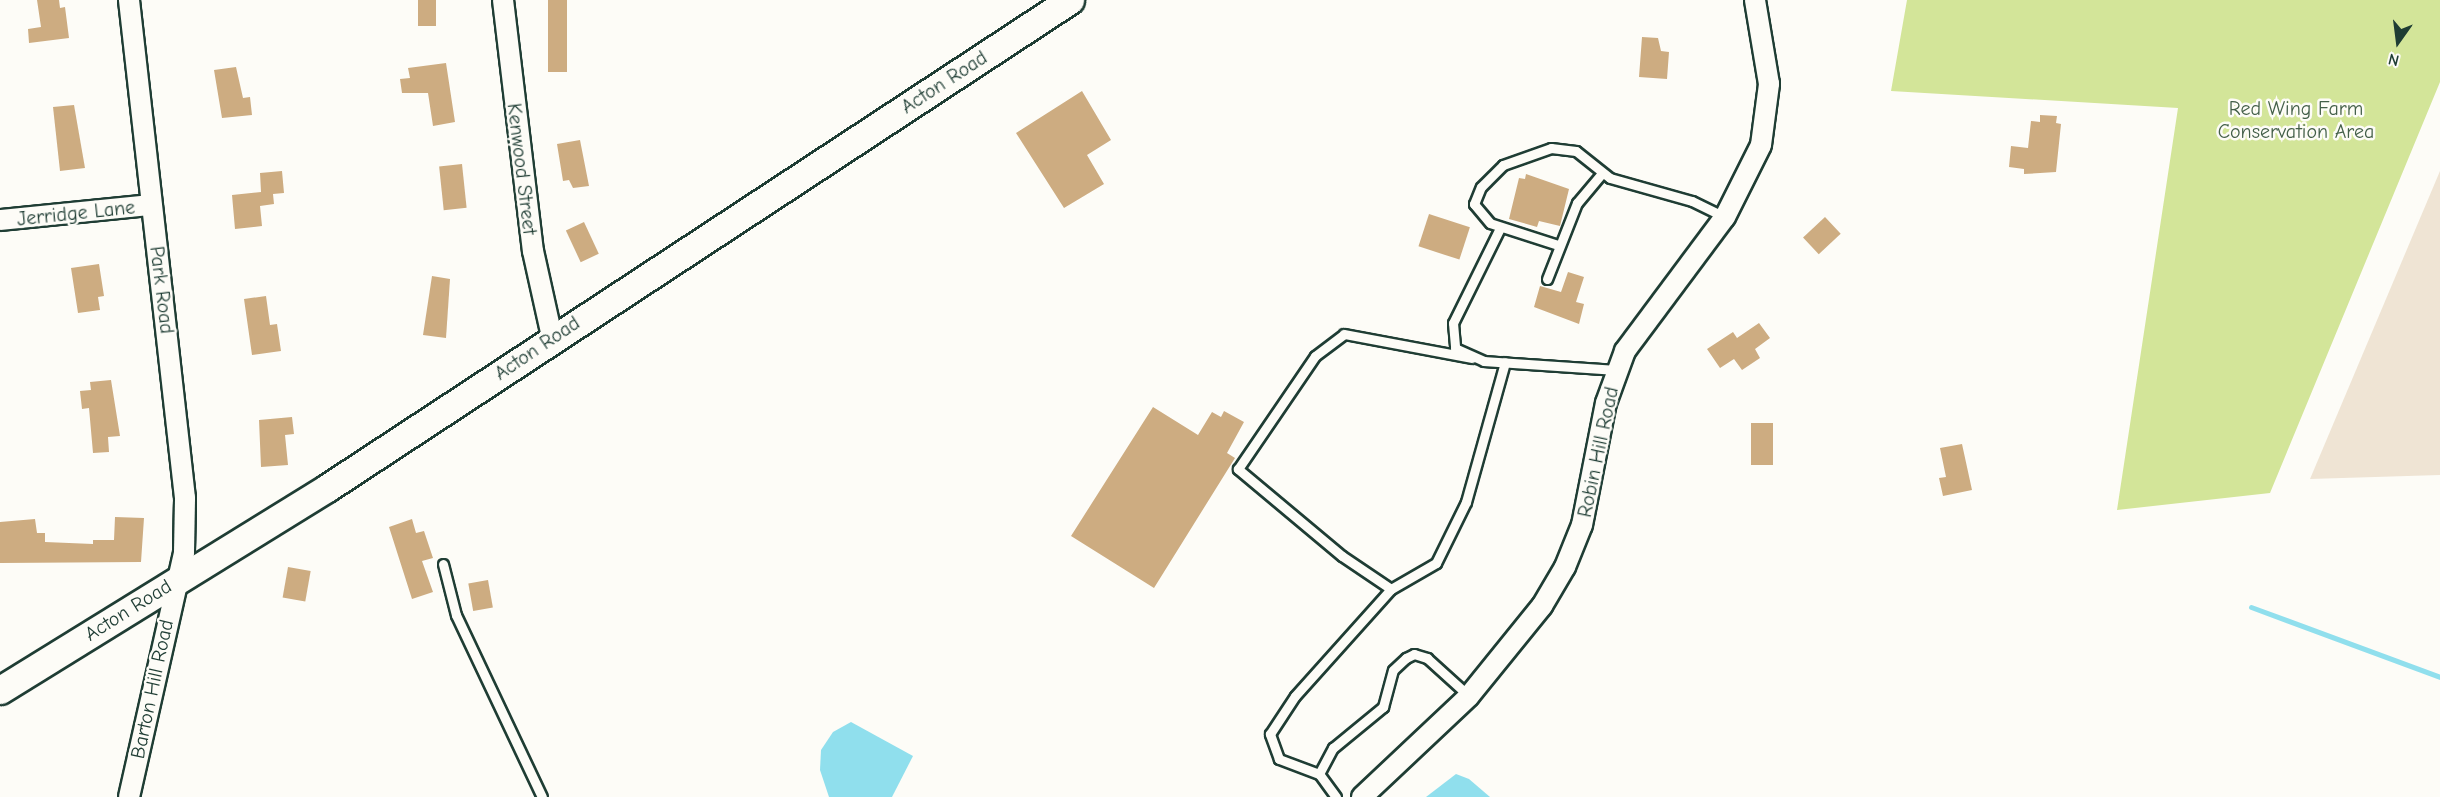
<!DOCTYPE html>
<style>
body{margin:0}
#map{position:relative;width:2440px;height:797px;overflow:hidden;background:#fdfcf7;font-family:"Comic Neue",sans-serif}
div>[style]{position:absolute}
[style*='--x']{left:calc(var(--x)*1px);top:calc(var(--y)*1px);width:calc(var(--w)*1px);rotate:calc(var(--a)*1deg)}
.built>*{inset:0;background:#efe4d4}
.green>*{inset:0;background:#d3e599}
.water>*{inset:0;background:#90dfed}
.stream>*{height:5px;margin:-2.5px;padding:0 2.5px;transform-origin:2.5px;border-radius:2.5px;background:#90dfed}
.building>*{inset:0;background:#cdac81;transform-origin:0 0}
.roads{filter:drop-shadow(2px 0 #1f3d34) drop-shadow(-2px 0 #1f3d34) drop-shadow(0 2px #1f3d34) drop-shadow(0 -2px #1f3d34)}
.lane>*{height:9px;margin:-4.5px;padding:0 4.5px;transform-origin:4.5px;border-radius:4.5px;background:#fdfcf7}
.street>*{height:20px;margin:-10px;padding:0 10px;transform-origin:10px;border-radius:10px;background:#fdfcf7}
.secondary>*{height:27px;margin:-13.5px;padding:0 13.5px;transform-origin:13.5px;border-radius:13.5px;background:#fdfcf7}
span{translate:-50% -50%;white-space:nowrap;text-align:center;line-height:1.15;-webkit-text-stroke:5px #fdfcf7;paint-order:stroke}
.street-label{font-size:20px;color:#1f3d34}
.park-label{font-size:20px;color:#435f48}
.north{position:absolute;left:2368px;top:12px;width:60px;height:60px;-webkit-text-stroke:4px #fdfcf7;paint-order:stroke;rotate:194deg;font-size:16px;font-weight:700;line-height:24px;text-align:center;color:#1f3d34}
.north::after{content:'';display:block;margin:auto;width:21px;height:27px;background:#1f3d34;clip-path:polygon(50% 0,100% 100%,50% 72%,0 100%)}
</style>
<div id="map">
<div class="built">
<div style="clip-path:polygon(2440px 171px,2440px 475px,2310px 479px)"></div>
</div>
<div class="green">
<div style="clip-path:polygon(1907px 0,2440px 0,2440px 82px,2270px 493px,2117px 510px,2178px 108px,1891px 91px)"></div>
</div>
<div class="water">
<div style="clip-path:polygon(851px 722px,913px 756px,892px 797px,829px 797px,820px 770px,821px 750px,833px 732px)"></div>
<div style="clip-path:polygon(1456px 774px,1469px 779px,1490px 797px,1426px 797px)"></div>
</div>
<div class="stream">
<div style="--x:2251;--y:607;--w:202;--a:20.3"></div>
</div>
<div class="building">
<div style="clip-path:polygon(37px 0,59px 0,60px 8px,65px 7px,69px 38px,29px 43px,28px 29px,41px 27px)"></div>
<div style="left:418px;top:0;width:18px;height:26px"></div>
<div style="left:548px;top:0;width:19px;height:72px"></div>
<div style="clip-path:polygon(1642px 37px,1658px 38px,1661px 51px,1669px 52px,1667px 79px,1639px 77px)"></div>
<div style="clip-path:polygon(446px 63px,455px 122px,433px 126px,428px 93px,402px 93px,400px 79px,410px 78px,408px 68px)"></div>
<div style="clip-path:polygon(236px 67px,243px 98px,250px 97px,252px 115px,222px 118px,214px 70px)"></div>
<div style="clip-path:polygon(1082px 91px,1111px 140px,1087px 155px,1104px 184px,1064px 208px,1016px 133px)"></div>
<div style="clip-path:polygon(74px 105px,85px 168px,60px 171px,53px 107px)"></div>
<div style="clip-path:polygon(2040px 115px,2057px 116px,2056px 123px,2061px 124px,2056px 172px,2024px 174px,2024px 169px,2009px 167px,2011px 146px,2028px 148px,2031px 121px,2040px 122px)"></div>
<div style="clip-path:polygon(580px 140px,589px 186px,573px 188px,569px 180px,563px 181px,557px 144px)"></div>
<div style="left:462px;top:164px;width:44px;height:23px;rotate:84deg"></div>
<div style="clip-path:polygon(282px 171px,284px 193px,273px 194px,274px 204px,260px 206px,262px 226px,235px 229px,232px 195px,261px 192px,260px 173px)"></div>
<div style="clip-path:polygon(1526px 174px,1569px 189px,1560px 226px,1539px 221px,1537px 227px,1509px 219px,1519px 178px,1525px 179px)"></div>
<div style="left:1429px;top:214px;width:43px;height:34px;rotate:18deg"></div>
<div style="left:1825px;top:217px;width:23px;height:30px;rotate:47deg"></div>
<div style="left:584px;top:222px;width:35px;height:20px;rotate:65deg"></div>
<div style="clip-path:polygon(99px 264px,104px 296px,98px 297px,100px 310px,78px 313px,71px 268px)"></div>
<div style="clip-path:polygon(1568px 272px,1584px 277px,1576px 302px,1584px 304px,1579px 324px,1534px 307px,1540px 286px,1561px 292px)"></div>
<div style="clip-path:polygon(432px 276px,450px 279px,446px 338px,423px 335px)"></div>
<div style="clip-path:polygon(266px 296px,270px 325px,277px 324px,281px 351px,252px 355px,244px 299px)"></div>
<div style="clip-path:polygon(1759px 323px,1770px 338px,1755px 349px,1760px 358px,1742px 370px,1734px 359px,1720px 368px,1707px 349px,1733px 332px,1737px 338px)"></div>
<div style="clip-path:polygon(111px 380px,120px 436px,108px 437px,109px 452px,93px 453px,89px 408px,82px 409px,80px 391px,91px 390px,90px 382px)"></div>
<div style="clip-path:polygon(1153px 407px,1198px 435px,1212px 412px,1221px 417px,1224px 411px,1244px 422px,1227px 453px,1235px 458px,1154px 588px,1071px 536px)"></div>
<div style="clip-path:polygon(292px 417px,294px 434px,285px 435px,288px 465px,261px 467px,259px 420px)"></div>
<div style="left:1751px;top:423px;width:22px;height:42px"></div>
<div style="clip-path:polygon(1962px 444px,1972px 490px,1943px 496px,1939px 478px,1946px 477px,1940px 448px)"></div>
<div style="clip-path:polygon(115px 517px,144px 518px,141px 562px,0 563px,0 522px,35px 519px,37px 533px,45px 533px,45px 542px,93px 544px,93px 540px,114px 540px)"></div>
<div style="clip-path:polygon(412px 519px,416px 533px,424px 531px,433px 558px,422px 561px,433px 592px,412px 599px,389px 527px)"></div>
<div style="left:288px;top:567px;width:23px;height:31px;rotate:10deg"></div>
<div style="left:488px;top:580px;width:28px;height:20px;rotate:80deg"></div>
</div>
<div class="roads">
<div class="lane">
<div style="--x:1500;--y:228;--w:106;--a:116.3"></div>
<div style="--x:1453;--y:323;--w:25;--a:85"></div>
<div style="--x:1455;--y:348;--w:32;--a:24"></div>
<div style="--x:1484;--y:361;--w:132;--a:3.9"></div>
<div style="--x:1558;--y:245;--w:71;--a:-162.1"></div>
<div style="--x:1490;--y:223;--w:25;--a:-130"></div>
<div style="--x:1474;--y:204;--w:18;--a:-68"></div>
<div style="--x:1481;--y:187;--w:31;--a:-45"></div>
<div style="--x:1503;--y:165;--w:51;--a:-19.5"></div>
<div style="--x:1551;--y:148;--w:25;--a:7"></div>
<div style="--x:1576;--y:151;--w:43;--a:38.5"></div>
<div style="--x:1610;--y:178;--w:85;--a:15.7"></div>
<div style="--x:1692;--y:201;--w:37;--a:26"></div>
<div style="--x:1547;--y:279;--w:82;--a:-68.5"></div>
<div style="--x:1577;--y:203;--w:39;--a:-50"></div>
<div style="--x:443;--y:564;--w:53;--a:75.7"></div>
<div style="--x:456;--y:615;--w:201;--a:64.7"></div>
<div style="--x:1391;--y:589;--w:59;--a:-146"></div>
<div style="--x:1342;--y:556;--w:136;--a:-140.1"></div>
<div style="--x:1238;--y:469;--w:137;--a:-55.7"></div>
<div style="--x:1315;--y:356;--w:36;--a:-37"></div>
<div style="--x:1344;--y:334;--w:130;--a:10.6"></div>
<div style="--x:1319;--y:774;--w:30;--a:-62"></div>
<div style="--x:1333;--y:748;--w:65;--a:-39.4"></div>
<div style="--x:1383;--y:707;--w:38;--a:-75"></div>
<div style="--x:1393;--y:670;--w:18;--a:-43"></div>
<div style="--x:1406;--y:658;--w:9;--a:-27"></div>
<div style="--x:1414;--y:654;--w:14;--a:17"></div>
<div style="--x:1427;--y:658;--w:57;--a:42.1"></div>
<div style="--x:1336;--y:797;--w:29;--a:-126"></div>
<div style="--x:1319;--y:774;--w:43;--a:-159.4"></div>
<div style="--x:1279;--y:759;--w:27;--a:-110"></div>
<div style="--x:1270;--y:734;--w:45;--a:-56.7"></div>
<div style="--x:1295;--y:696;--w:144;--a:-48.1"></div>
<div style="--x:1391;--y:589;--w:52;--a:-30"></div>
<div style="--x:1436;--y:563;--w:68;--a:-63.8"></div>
<div style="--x:1466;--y:502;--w:145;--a:-74.4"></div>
</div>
<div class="street">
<div style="--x:503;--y:0;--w:253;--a:83.2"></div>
<div style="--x:533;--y:251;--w:88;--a:77.5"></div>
<div style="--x:0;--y:220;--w:152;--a:-5.7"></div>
<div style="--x:129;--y:797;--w:251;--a:-77.3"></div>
<div style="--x:184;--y:552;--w:54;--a:-88.9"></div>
<div style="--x:185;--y:498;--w:501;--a:-96.42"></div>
<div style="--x:1362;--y:797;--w:147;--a:-43.3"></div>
<div style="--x:1469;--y:696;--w:116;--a:-51"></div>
<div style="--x:1542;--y:606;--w:45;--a:-59.5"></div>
<div style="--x:1565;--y:567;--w:45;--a:-68"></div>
<div style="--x:1582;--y:525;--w:124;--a:-78.9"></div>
<div style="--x:1606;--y:403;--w:55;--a:-69.9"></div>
<div style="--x:1625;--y:351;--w:167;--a:-53.3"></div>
<div style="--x:1725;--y:217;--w:80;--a:-63.4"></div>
<div style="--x:1761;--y:145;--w:62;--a:-82.5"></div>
<div style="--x:1769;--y:84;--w:85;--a:-99.5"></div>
</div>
<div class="secondary">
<div style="--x:0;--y:690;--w:384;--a:-31.7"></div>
<div style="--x:327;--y:488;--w:889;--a:-33.3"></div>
</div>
</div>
<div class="street-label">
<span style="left:944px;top:82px;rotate:-33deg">Acton Road</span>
<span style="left:522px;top:169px;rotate:83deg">Kenwood Street</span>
<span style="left:76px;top:213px;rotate:-6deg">Jerridge Lane</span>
<span style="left:162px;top:290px;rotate:83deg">Park Road</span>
<span style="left:537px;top:348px;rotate:-34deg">Acton Road</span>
<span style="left:1598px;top:452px;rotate:-78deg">Robin Hill Road</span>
<span style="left:128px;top:610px;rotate:-32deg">Acton Road</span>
<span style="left:152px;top:689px;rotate:-78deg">Barton Hill Road</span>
</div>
<div class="park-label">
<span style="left:2296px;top:120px">Red Wing Farm<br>Conservation Area</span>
</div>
<div class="north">N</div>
</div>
